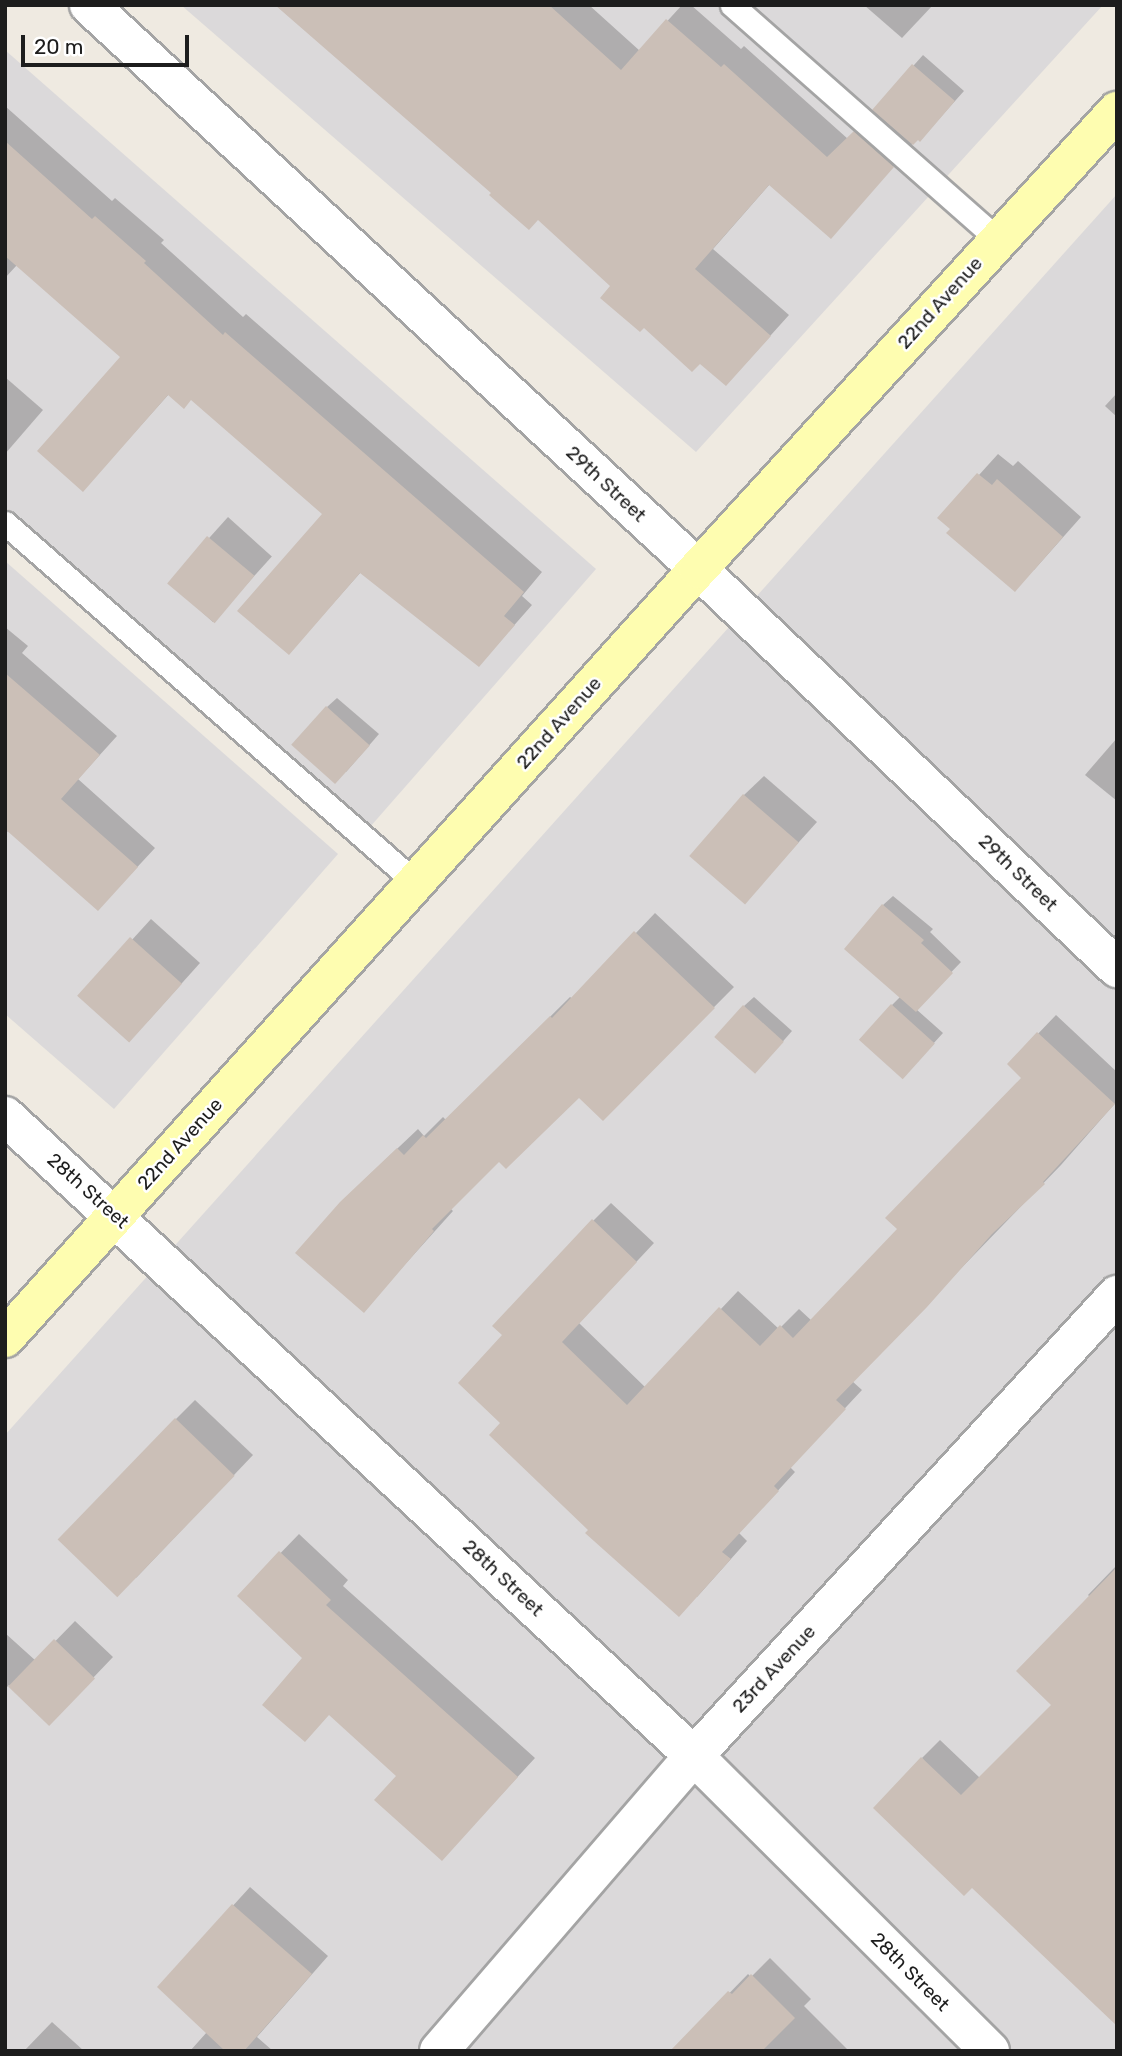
<!DOCTYPE html>
<style>
body{margin:0}
#map{position:relative;width:1122px;height:2056px;overflow:hidden;background:#efeae1;font-family:Rubik,sans-serif}
div>[style]{position:absolute}
[style*='--x']{left:calc(var(--x)*1px);top:calc(var(--y)*1px);width:calc(var(--w)*1px);rotate:calc(var(--a)*1deg)}
.residential>*{inset:0;background:#dbd9da}
.shadow>*{inset:0;background:#0003;transform-origin:0 0}
.building>*{inset:0;background:#cbbfb7;transform-origin:0 0}
.roads{filter:drop-shadow(2px 0 #a4a4a4) drop-shadow(-2px 0 #a4a4a4) drop-shadow(0 2px #a4a4a4) drop-shadow(0 -2px #a4a4a4)}
.lane>*{height:23px;margin:-11.5px;padding:0 11.5px;transform-origin:11.5px;border-radius:11.5px;background:#fff}
.street>*{height:38px;margin:-19px;padding:0 19px;transform-origin:19px;border-radius:19px;background:#fff}
.secondary>*{height:38px;margin:-19px;padding:0 19px;transform-origin:19px;border-radius:19px;background:#fefdb0}
span{translate:-50% -50%;white-space:nowrap;text-align:center;line-height:1.15;-webkit-text-stroke:5px #fff;paint-order:stroke}
.street-label{font-size:19px;color:#1d1d1d}
.frame{position:absolute;inset:0;border:7px solid #1d1d1d;pointer-events:none}
.scale{position:absolute;left:21px;top:35px;width:168px;height:32px;box-sizing:border-box;border:4px solid #1d1d1d;border-top:0;padding-left:9px;font-size:21px;line-height:24px;white-space:nowrap;color:#1d1d1d;-webkit-text-stroke:5px #fff;paint-order:stroke}
</style>
<div id="map">
<div class="residential">
<div style="clip-path:polygon(181px 5px,1103px 5px,696px 452px)"></div>
<div style="clip-path:polygon(5px 50px,596px 569px,370px 827px,5px 507px)"></div>
<div style="clip-path:polygon(1117px 194px,1117px 2051px,5px 2051px,5px 1435px)"></div>
<div style="clip-path:polygon(5px 561px,338px 854px,114px 1109px,5px 1014px)"></div>
</div>
<div class="shadow">
<div style="clip-path:polygon(276px 5px,589px 5px,640px 51px,682px 5px,691px 5px,741px 49px,744px 46px,848px 139px,923px 55px,964px 91px,929px 130px,911px 145px,831px 237px,770px 184px,713px 249px,789px 315px,745px 364px,700px 362px,539px 219px,493px 193px)"></div>
<div style="clip-path:polygon(864px 5px,933px 5px,902px 38px)"></div>
<div style="clip-path:polygon(5px 106px,112px 201px,115px 198px,164px 240px,161px 243px,243px 317px,246px 314px,542px 572px,522px 596px,532px 605px,479px 665px,361px 572px,289px 653px,324px 513px,192px 399px,169px 394px,83px 490px,122px 357px,17px 265px,5px 278px)"></div>
<div style="clip-path:polygon(5px 377px,43px 410px,5px 454px)"></div>
<div style="clip-path:polygon(1117px 393px,1117px 417px,1105px 406px)"></div>
<div style="clip-path:polygon(998px 454px,1013px 466px,1018px 461px,1081px 517px,1034px 570px,952px 529px,940px 518px)"></div>
<div style="left:228px;top:517px;width:59px;height:88px;rotate:42deg"></div>
<div style="clip-path:polygon(5px 627px,28px 646px,22px 653px,117px 736px,78px 779px,155px 848px,116px 890px,9px 830px,5px 834px)"></div>
<div style="clip-path:polygon(337px 698px,379px 734px,346px 772px,327px 707px)"></div>
<div style="clip-path:polygon(1117px 738px,1117px 801px,1085px 775px)"></div>
<div style="clip-path:polygon(764px 776px,817px 822px,745px 902px,744px 795px)"></div>
<div style="clip-path:polygon(893px 896px,933px 929px,930px 932px,961px 962px,916px 1009px,943px 1033px,911px 1068px,892px 1005px,901px 996px,883px 905px)"></div>
<div style="clip-path:polygon(655px 913px,734px 987px,603px 1119px,579px 1095px,499px 1159px,450px 1208px,453px 1211px,363px 1311px,362px 1182px,418px 1129px,424px 1136px,443px 1117px,446px 1120px,570px 997px,573px 999px)"></div>
<div style="clip-path:polygon(151px 919px,200px 963px,148px 1021px,80px 997px)"></div>
<div style="clip-path:polygon(754px 997px,792px 1031px,764px 1063px,744px 1006px)"></div>
<div style="clip-path:polygon(1056px 1015px,1117px 1072px,1117px 1101px,1061px 1165px,852px 1381px,862px 1390px,790px 1467px,795px 1472px,739px 1533px,747px 1541px,697px 1597px,590px 1530px,503px 1423px,505px 1335px,593px 1221px,611px 1203px,654px 1243px,579px 1323px,646px 1388px,738px 1291px,779px 1329px,799px 1309px,812px 1321px,900px 1229px,1023px 1078px,1009px 1064px)"></div>
<div style="clip-path:polygon(195px 1400px,253px 1455px,136px 1578px,176px 1419px)"></div>
<div style="clip-path:polygon(299px 1534px,348px 1580px,343px 1586px,535px 1758px,442px 1859px,399px 1775px,305px 1658px,239px 1596px)"></div>
<div style="clip-path:polygon(1117px 1565px,1117px 2016px,922px 1758px,940px 1740px,980px 1778px,1054px 1705px,1090px 1597px,1088px 1595px)"></div>
<div style="clip-path:polygon(75px 1621px,113px 1657px,50px 1723px,9px 1685px,5px 1689px,5px 1633px,36px 1661px)"></div>
<div style="clip-path:polygon(250px 1887px,328px 1956px,257px 2037px,273px 2051px,190px 2051px,207px 2032px,159px 1987px)"></div>
<div style="clip-path:polygon(770px 1958px,811px 1999px,804px 2006px,849px 2051px,673px 2051px,748px 1974px,751px 1977px)"></div>
<div style="clip-path:polygon(52px 2022px,84px 2051px,24px 2051px)"></div>
</div>
<div class="building">
<div style="clip-path:polygon(275px 5px,549px 5px,621px 70px,666px 19px,721px 67px,724px 64px,827px 157px,854px 131px,894px 167px,831px 239px,769px 185px,695px 269px,771px 336px,726px 386px,700px 364px,692px 372px,644px 328px,640px 332px,600px 298px,610px 286px,538px 220px,529px 230px,489px 195px,491px 193px)"></div>
<div style="clip-path:polygon(912px 64px,955px 101px,920px 142px,918px 140px,913px 145px,872px 110px)"></div>
<div style="clip-path:polygon(5px 141px,92px 219px,95px 216px,146px 261px,144px 263px,223px 335px,225px 332px,524px 592px,504px 616px,515px 625px,479px 667px,360px 573px,289px 655px,237px 611px,322px 514px,191px 400px,184px 409px,168px 395px,83px 492px,37px 451px,120px 357px,5px 256px)"></div>
<div style="clip-path:polygon(977px 473px,992px 485px,997px 479px,1063px 537px,1015px 592px,946px 533px,950px 529px,937px 518px)"></div>
<div style="left:207px;top:536px;width:62px;height:62px;rotate:40deg"></div>
<div style="clip-path:polygon(5px 673px,100px 755px,61px 799px,138px 867px,98px 911px,5px 829px)"></div>
<div style="left:326px;top:706px;width:59px;height:52px;rotate:42deg"></div>
<div style="left:743px;top:794px;width:74px;height:82px;rotate:41deg"></div>
<div style="clip-path:polygon(882px 904px,924px 940px,921px 943px,953px 973px,916px 1012px,844px 949px)"></div>
<div style="clip-path:polygon(634px 931px,715px 1008px,603px 1121px,579px 1098px,506px 1169px,499px 1162px,432px 1229px,434px 1231px,364px 1313px,295px 1253px,340px 1202px,397px 1148px,404px 1155px,423px 1135px,426px 1138px,550px 1016px,552px 1018px)"></div>
<div style="left:130px;top:937px;width:70px;height:79px;rotate:42deg"></div>
<div style="left:891px;top:1004px;width:59px;height:48px;rotate:42deg"></div>
<div style="left:743px;top:1005px;width:55px;height:43px;rotate:42deg"></div>
<div style="clip-path:polygon(1037px 1032px,1115px 1104px,1043px 1182px,1045px 1184px,992px 1234px,927px 1307px,836px 1400px,846px 1409px,774px 1486px,779px 1491px,722px 1552px,731px 1559px,679px 1617px,585px 1533px,588px 1530px,489px 1435px,500px 1423px,458px 1383px,502px 1335px,492px 1326px,592px 1219px,637px 1262px,562px 1342px,627px 1405px,719px 1307px,760px 1346px,780px 1325px,793px 1338px,897px 1229px,885px 1218px,1021px 1078px,1007px 1064px)"></div>
<div style="left:175px;top:1418px;width:83px;height:169px;rotate:44deg"></div>
<div style="clip-path:polygon(279px 1551px,331px 1600px,326px 1605px,518px 1777px,442px 1861px,374px 1800px,396px 1776px,329px 1715px,305px 1742px,262px 1705px,302px 1658px,237px 1596px)"></div>
<div style="clip-path:polygon(1117px 1567px,1117px 2026px,972px 1888px,964px 1896px,873px 1808px,921px 1757px,961px 1795px,1051px 1705px,1016px 1671px)"></div>
<div style="left:54px;top:1639px;width:57px;height:66px;rotate:44deg"></div>
<div style="clip-path:polygon(232px 1904px,312px 1974px,244px 2051px,225px 2051px,157px 1987px)"></div>
<div style="clip-path:polygon(751px 1974px,795px 2018px,762px 2051px,670px 2051px,728px 1991px,732px 1994px)"></div>
</div>
<div class="roads">
<div class="lane">
<div style="--x:732;--y:5;--w:356;--a:41.4"></div>
<div style="--x:5;--y:523;--w:545;--a:41.21"></div>
</div>
<div class="street">
<div style="--x:89;--y:5;--w:830;--a:42.8"></div>
<div style="--x:698;--y:569;--w:579;--a:43.6"></div>
<div style="--x:5;--y:1116;--w:940;--a:42.89"></div>
<div style="--x:694;--y:1756;--w:418;--a:44.9"></div>
<div style="--x:439;--y:2051;--w:390;--a:-49.2"></div>
<div style="--x:694;--y:1756;--w:626;--a:-47.46"></div>
</div>
<div class="secondary">
<div style="--x:5;--y:1338;--w:1035;--a:-47.98"></div>
<div style="--x:698;--y:569;--w:621;--a:-47.55"></div>
</div>
</div>
<div class="street-label">
<span style="left:940px;top:303px;rotate:-48deg">22nd Avenue</span>
<span style="left:606px;top:484px;rotate:43deg">29th Street</span>
<span style="left:559px;top:723px;rotate:-48deg">22nd Avenue</span>
<span style="left:1018px;top:873px;rotate:44deg">29th Street</span>
<span style="left:180px;top:1144px;rotate:-48deg">22nd Avenue</span>
<span style="left:88px;top:1191px;rotate:42deg">28th Street</span>
<span style="left:503px;top:1578px;rotate:43deg">28th Street</span>
<span style="left:774px;top:1669px;rotate:-47deg">23rd Avenue</span>
<span style="left:910px;top:1972px;rotate:45deg">28th Street</span>
</div>
<div class="frame"></div>
<div class="scale">20 m</div>
</div>
